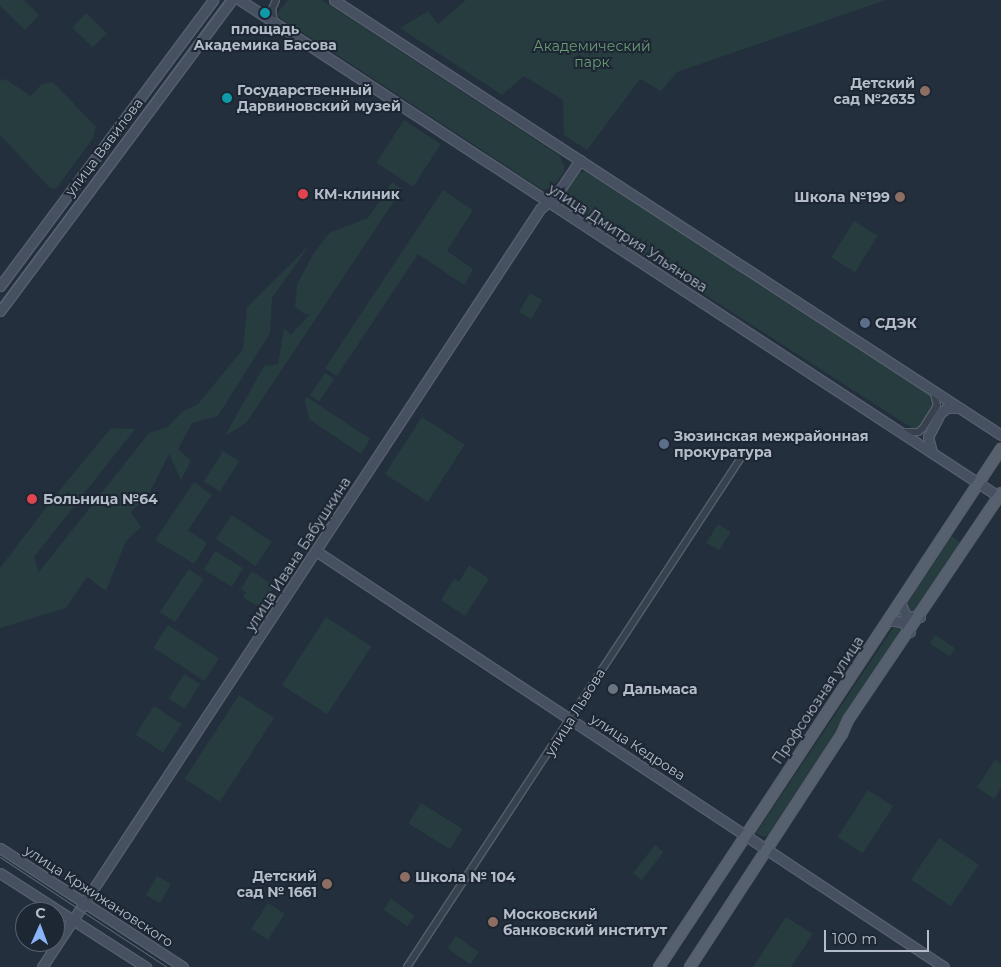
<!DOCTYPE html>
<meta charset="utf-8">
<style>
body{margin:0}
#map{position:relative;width:1001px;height:967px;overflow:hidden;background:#242f3e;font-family:Montserrat,sans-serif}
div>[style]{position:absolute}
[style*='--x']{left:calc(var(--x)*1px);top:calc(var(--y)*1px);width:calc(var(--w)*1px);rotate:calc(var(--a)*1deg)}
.green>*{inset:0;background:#263c3f;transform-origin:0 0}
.roads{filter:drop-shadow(1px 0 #565f6c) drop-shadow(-1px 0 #565f6c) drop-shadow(0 1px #565f6c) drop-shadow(0 -1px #565f6c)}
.street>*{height:6px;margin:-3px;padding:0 3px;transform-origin:3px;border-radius:3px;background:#38414e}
.secondary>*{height:9px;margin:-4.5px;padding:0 4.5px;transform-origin:4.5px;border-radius:4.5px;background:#465061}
.primary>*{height:10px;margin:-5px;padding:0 5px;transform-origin:5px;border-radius:5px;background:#56606e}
.tram>*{height:1px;margin:-0.5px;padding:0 0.5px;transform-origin:0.5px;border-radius:0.5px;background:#5a6575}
.dots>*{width:14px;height:14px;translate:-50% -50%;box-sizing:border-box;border:2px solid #1d2633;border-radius:50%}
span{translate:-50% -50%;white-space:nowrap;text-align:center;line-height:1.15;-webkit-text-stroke:4px #1d2633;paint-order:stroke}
.poi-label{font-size:14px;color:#b4bcc9;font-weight:700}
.right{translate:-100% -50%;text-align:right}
.left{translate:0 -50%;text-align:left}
.park-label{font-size:14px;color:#6b9a76}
.street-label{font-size:14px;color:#b4bcc9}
.north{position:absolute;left:15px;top:902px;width:50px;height:50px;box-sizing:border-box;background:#1d2633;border:1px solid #59626f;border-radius:50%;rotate:2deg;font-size:14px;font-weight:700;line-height:20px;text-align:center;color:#b4bcc9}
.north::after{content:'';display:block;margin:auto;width:18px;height:22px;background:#8ab4f8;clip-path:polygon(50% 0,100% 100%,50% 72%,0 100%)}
.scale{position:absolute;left:824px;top:930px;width:105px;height:22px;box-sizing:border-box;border:2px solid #b4bcc9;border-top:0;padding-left:6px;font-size:15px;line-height:18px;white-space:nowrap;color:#b4bcc9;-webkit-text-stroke:4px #1d2633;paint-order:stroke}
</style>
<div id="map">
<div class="green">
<div style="clip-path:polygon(0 0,24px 0,39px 15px,25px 30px,0 6px)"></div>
<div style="clip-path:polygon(288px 0,322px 0,559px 155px,565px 167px,564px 172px,552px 188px,543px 190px,276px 15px)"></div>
<div style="clip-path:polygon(466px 0,886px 0,677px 72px,661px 91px,640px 79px,587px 150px,564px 135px,563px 100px,524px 76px,502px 95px,400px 28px,428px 11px,438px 24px)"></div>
<div style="left:86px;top:13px;width:29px;height:20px;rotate:44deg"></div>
<div style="clip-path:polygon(6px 79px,30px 96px,42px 84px,53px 82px,96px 127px,93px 138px,57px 188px,50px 188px,0 135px,0 81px)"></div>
<div style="left:404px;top:120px;width:44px;height:51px;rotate:33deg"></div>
<div style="clip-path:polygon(587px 171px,933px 397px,935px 405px,920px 428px,912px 428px,564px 204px,563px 195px,580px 172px)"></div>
<div style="clip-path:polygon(392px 182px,402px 189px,247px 422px,225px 436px,264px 366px,278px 364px,284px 328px,291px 335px,311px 313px,306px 315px,295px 307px,297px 285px,312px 256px,329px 233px,368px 218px)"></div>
<div style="clip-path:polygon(443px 190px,473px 210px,447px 251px,473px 269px,464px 285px,418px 254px,337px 376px,325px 368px)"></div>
<div style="left:854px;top:221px;width:28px;height:43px;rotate:32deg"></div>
<div style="clip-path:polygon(309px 246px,272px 298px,270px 333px,218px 416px,192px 423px,178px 449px,191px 461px,181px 480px,169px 454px,148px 496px,131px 512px,141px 527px,126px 541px,106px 591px,87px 577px,66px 608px,0 628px,0 568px,55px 496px,111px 428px,135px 429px,34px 557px,39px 572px,149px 433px,167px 427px,183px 411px,198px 404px,243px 349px,247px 307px)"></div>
<div style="left:530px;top:293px;width:14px;height:22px;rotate:30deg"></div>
<div style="left:325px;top:373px;width:11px;height:27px;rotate:34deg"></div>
<div style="clip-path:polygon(307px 397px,370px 439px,361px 454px,309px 419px,305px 401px)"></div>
<div style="left:422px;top:417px;width:51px;height:68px;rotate:33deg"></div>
<div style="left:223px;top:451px;width:19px;height:36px;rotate:32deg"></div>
<div style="clip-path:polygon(194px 482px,212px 495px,188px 530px,207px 543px,194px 564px,155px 540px)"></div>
<div style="left:232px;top:515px;width:48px;height:29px;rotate:34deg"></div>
<div style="left:718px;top:524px;width:15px;height:22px;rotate:32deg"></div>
<div style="clip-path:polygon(950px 535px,961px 543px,912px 616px,904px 606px)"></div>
<div style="left:215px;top:551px;width:33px;height:22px;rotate:31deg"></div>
<div style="clip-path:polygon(469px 565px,489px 579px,465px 616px,441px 600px,454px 579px,459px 582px)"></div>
<div style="left:189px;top:569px;width:18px;height:52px;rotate:34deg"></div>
<div style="clip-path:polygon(252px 571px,274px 586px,261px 609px,243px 597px,246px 592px,241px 589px)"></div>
<div style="left:326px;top:617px;width:54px;height:81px;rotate:33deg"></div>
<div style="left:168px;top:625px;width:61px;height:27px;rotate:33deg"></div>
<div style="clip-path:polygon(895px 625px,901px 628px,903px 634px,769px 835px,764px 837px,756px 833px)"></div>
<div style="left:935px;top:635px;width:24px;height:10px;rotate:33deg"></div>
<div style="left:184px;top:674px;width:19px;height:29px;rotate:32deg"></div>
<div style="left:239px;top:695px;width:42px;height:100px;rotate:33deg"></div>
<div style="left:154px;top:706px;width:33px;height:34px;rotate:33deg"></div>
<div style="clip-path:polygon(995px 760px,1001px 764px,1001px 788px,994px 799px,977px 787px)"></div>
<div style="left:868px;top:790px;width:30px;height:56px;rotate:33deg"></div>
<div style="left:421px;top:803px;width:49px;height:24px;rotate:32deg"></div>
<div style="left:939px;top:838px;width:48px;height:50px;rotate:34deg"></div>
<div style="left:655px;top:845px;width:11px;height:36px;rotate:38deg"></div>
<div style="left:157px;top:876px;width:16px;height:22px;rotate:30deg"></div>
<div style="left:391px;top:899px;width:29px;height:13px;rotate:35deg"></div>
<div style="left:268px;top:903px;width:20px;height:31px;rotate:33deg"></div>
<div style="clip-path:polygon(786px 917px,813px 934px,791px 967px,753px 967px)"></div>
<div style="left:456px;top:936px;width:28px;height:15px;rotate:35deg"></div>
</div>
<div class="roads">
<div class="street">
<div style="--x:274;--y:23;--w:14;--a:-98"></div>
<div style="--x:272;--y:9;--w:10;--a:-66"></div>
<div style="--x:903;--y:432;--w:15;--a:0"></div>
<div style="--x:918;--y:432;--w:6;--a:-39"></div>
<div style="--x:923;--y:428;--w:26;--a:-58"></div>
<div style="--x:937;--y:406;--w:13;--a:-103"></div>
<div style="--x:407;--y:967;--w:611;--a:-56.75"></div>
</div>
<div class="secondary">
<div style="--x:240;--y:0;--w:909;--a:33.2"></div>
<div style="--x:334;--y:0;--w:796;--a:33.11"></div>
<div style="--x:0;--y:286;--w:357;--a:-53.3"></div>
<div style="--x:0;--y:311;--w:388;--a:-53.3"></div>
<div style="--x:932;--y:452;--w:16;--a:-105"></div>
<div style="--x:928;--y:437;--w:27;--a:-63"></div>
<div style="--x:940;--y:413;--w:9;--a:-36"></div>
<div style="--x:947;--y:408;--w:12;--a:0"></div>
<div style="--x:316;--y:551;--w:753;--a:33.52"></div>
<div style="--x:900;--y:602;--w:15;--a:67"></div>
<div style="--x:906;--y:616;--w:14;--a:4"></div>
<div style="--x:888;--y:620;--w:15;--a:8"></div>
<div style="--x:903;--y:622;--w:12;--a:55"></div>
<div style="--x:0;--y:848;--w:218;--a:33"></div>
<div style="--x:0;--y:873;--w:174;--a:32.8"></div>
<div style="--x:42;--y:967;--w:907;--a:-56.7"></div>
<div style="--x:540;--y:209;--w:23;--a:-41"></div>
<div style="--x:557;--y:194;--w:41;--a:-55.9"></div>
</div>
<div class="primary">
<div style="--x:659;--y:967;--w:621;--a:-56.57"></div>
<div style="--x:690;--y:967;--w:278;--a:-56.9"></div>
<div style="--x:842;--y:734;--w:15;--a:-67"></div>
<div style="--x:848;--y:720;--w:274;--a:-56"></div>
</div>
</div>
<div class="tram">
<div style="--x:0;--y:303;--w:377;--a:-53.5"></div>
<div style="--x:0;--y:857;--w:200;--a:33.4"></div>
</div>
<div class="dots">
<div style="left:265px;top:13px;background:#0f9aa8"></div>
<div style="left:925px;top:91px;background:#8d6e63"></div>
<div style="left:227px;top:98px;background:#0f9aa8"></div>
<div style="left:303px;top:194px;background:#e0444e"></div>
<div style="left:900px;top:197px;background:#8d6e63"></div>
<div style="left:865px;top:323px;background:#5c6f8a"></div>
<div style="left:664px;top:444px;background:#5c6f8a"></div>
<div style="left:32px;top:499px;background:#e0444e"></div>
<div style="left:613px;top:689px;background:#6b7280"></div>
<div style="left:405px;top:877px;background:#8d6e63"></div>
<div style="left:327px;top:884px;background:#8d6e63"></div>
<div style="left:493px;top:922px;background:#8d6e63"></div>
</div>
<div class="poi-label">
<span style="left:265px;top:37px">площадь<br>Академика Басова</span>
<span class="right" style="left:915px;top:91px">Детский<br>сад №2635</span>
<span class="left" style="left:237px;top:98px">Государственный<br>Дарвиновский музей</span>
<span class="left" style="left:314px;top:194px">КМ-клиник</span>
<span class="right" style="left:890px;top:197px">Школа №199</span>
<span class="left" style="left:875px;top:323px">СДЭК</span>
<span class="left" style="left:674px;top:444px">Зюзинская межрайонная<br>прокуратура</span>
<span class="left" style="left:43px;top:499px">Больница №64</span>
<span class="left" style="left:623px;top:689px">Дальмаса</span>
<span class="right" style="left:317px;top:884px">Детский<br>сад № 1661</span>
<span class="left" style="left:415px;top:877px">Школа № 104</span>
<span class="left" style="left:503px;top:922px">Московский<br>банковский институт</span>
</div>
<div class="park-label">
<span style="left:592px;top:54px">Академический<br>парк</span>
</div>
<div class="street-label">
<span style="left:104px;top:147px;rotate:-53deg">улица Вавилова</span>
<span style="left:628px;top:238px;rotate:33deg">улица Дмитрия Ульянова</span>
<span style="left:298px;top:554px;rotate:-57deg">улица Ивана Бабушкина</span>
<span style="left:818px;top:700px;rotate:-56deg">Профсоюзная улица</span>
<span style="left:575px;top:712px;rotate:-58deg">улица Львова</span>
<span style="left:638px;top:747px;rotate:33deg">улица Кедрова</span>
<span style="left:99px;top:896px;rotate:33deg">улица Кржижановского</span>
</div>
<div class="north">С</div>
<div class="scale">100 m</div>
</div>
